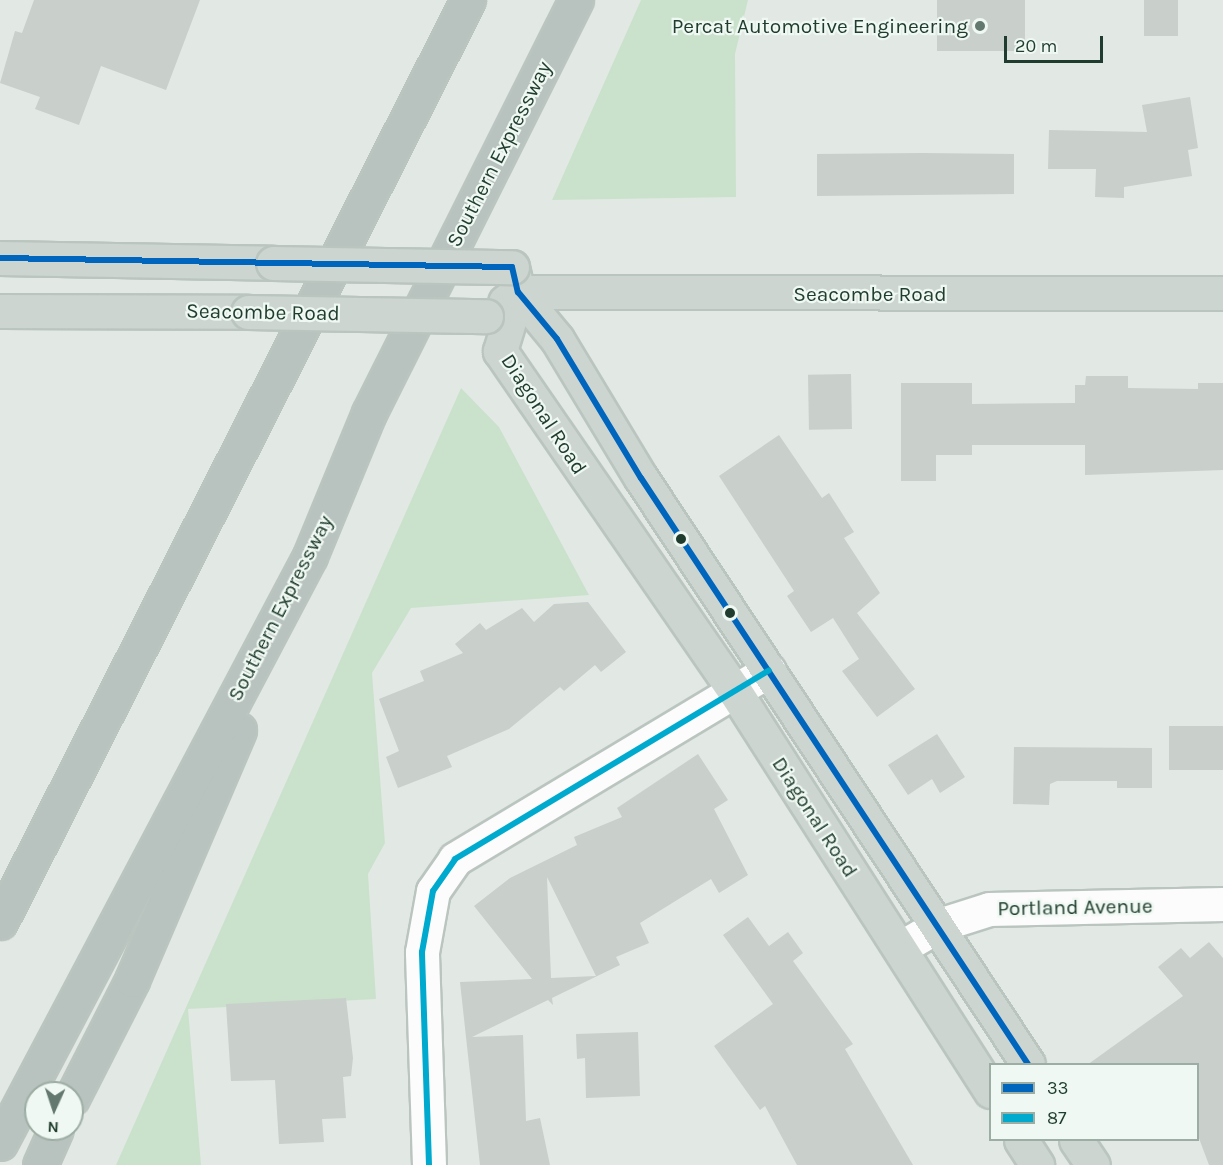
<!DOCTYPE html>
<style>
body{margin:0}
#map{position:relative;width:1223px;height:1165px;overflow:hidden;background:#e2e8e4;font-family:Karla,sans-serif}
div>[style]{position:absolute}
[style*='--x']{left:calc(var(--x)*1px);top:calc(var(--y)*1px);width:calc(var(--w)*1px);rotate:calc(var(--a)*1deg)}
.green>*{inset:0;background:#cae2cc}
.building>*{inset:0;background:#c9cfcb;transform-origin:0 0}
.roads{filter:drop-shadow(2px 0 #bbc5c0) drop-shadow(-2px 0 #bbc5c0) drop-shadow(0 2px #bbc5c0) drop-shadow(0 -2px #bbc5c0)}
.minor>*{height:33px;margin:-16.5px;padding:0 16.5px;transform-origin:16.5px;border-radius:16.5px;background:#fbfcfb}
.major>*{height:33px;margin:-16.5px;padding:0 16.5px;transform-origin:16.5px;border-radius:16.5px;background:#ccd5d0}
.highway>*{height:33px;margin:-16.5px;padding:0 16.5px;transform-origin:16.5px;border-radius:16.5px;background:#b8c2be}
.bridges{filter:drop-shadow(2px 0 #bbc5c0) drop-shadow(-2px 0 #bbc5c0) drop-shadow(0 2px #bbc5c0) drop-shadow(0 -2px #bbc5c0)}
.major-bridge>*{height:33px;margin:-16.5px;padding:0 16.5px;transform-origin:16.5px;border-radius:16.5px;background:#ccd5d0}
.bus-1>*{height:6px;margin:-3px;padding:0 3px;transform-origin:3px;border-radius:3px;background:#0065bd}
.bus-2>*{height:6px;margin:-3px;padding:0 3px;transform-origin:3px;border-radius:3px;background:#00a9ce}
.dots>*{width:16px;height:16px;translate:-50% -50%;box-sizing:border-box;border:3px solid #eff8f2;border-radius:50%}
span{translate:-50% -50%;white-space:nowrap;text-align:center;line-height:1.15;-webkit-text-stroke:4.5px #eff8f2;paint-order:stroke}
.poi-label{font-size:21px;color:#1f3c2e}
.right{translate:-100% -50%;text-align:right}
.street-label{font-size:21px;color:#1f3c2e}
.legend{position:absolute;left:989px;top:1063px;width:210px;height:78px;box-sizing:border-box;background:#eff8f2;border:2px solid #9cada4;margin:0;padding:8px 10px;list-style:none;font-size:18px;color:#1f3c2e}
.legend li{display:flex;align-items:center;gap:12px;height:30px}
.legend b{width:30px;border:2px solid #9cada4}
.north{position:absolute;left:24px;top:1081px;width:60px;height:60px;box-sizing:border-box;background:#eff8f2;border:2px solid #9cada4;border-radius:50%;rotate:183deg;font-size:16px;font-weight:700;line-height:24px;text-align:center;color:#1f3c2e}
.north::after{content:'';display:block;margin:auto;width:21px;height:27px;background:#63786e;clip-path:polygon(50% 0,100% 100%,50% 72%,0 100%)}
.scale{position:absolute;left:1004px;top:36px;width:99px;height:27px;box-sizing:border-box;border:3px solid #1f3c2e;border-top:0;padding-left:8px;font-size:18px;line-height:21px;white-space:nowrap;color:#1f3c2e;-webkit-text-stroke:4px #eff8f2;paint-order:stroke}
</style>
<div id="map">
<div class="green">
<div style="clip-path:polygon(641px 0,748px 0,735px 54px,736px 197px,552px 200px)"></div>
<div style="clip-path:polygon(461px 388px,499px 427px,589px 595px,411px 608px,372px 673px,385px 843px,368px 874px,376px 999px,188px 1009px,201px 1165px,116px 1165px)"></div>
</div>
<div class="building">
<div style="clip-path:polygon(34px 0,200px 0,166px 90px,101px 66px,79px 125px,35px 109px,40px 97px,0 83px,15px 31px,22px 33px)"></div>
<div style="left:937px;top:0;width:88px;height:51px"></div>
<div style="left:1144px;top:0;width:34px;height:36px"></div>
<div style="clip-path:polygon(1190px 97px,1198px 148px,1188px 150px,1192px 176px,1124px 187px,1124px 198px,1095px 197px,1096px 169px,1048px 169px,1049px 130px,1147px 132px,1142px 105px)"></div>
<div style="clip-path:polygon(922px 153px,1014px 154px,1014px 194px,817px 196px,817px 154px)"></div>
<div style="left:851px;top:374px;width:55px;height:43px;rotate:89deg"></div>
<div style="clip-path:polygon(1086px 376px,1128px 376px,1128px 388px,1198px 389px,1198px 383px,1223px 383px,1223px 470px,1085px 475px,1085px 445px,972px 445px,972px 455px,936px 455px,936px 481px,901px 481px,901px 383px,972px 383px,972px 404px,1075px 403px,1075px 385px,1085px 385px)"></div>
<div style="clip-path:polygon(779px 435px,822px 498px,829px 493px,854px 532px,844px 538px,880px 593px,857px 613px,915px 689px,877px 717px,842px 671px,859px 659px,833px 618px,811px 632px,787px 596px,794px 591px,719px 476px)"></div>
<div style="clip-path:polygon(588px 602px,626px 652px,601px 672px,595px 665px,564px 691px,560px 687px,509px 729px,447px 756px,452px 767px,398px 788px,386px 757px,399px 751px,379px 699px,424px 681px,420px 671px,463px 653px,455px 644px,480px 623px,486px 630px,522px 608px,534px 622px,554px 604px)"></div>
<div style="left:1223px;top:726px;width:44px;height:54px;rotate:90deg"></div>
<div style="clip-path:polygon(937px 734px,965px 777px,940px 793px,932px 779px,908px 795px,888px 765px)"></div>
<div style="clip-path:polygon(1014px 747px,1152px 748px,1152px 788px,1117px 788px,1117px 781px,1057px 781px,1050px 784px,1049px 805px,1013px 804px)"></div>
<div style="clip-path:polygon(evenodd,698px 754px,728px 800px,714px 809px,748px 875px,719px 893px,711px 879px,640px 923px,649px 943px,616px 957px,620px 965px,552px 998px,553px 1005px,548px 1000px,472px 1037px,523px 1035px,526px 1121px,540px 1118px,550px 1165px,480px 1165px,460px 982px,532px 979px,474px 906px,510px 878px,577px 845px,574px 837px,622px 817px,617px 808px,698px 754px,547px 877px,596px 976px,551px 978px,547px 877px)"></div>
<div style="clip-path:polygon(748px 917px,769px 946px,788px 932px,803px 953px,793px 961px,853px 1044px,845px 1049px,913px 1165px,797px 1165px,765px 1106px,760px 1110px,714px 1046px,773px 1004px,723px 935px)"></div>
<div style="clip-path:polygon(1209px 942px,1223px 958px,1223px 1165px,1209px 1165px,1197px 1133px,1197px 1065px,1087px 1065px,1183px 996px,1158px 967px,1181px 948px,1190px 958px)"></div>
<div style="clip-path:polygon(346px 998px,353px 1058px,351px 1076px,343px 1077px,346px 1118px,322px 1119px,324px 1142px,279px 1144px,275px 1080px,231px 1081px,226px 1004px)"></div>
<div style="clip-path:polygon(638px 1032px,640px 1096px,586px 1098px,585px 1058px,577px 1059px,576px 1034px)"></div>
</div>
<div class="roads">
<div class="minor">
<div style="--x:900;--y:948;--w:45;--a:-30.5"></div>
<div style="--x:939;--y:925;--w:52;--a:-17.7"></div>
<div style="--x:989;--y:909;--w:234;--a:-1.2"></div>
<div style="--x:429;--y:1165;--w:213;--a:-91.9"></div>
<div style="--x:422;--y:952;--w:62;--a:-79.8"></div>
<div style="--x:433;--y:891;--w:39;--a:-55"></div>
<div style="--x:455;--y:859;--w:366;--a:-31"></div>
</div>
<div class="major">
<div style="--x:0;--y:258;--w:273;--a:1"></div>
<div style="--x:512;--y:267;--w:26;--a:77"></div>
<div style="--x:518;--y:292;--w:61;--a:50.3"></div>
<div style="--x:557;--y:339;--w:162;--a:58.9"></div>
<div style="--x:641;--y:478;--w:702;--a:56.56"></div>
<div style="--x:518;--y:292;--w:62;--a:107"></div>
<div style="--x:500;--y:351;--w:412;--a:55.4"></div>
<div style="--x:734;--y:690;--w:476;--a:57.4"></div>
<div style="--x:505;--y:302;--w:16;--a:-38"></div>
<div style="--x:518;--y:292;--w:705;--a:0.08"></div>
<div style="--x:0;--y:311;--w:248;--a:0.2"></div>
<div style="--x:1021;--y:1140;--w:30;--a:57"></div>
<div style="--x:1076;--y:1140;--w:30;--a:56"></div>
</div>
<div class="highway">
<div style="--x:0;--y:922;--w:1034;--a:-63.09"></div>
<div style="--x:72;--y:1098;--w:132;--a:-63"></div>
<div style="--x:132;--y:980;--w:272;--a:-66.8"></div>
<div style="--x:0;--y:1143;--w:664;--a:-62.16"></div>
<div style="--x:310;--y:556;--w:155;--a:-67.6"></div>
<div style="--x:369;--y:413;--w:462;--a:-63.4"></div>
<div style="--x:40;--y:1165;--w:39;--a:-66"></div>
</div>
</div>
<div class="bridges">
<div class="major-bridge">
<div style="--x:273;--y:263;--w:239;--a:1"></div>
<div style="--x:248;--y:312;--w:238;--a:1"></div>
</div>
</div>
<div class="bus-1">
<div style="--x:0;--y:258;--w:512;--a:1.01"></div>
<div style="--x:512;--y:267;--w:26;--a:77"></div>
<div style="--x:518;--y:292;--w:61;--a:50.3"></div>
<div style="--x:557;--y:339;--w:162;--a:58.9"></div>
<div style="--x:641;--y:478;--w:702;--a:56.56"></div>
</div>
<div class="bus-2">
<div style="--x:429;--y:1165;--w:213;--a:-91.9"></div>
<div style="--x:422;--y:952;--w:62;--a:-79.8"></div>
<div style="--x:433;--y:891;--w:39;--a:-55"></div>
<div style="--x:455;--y:859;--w:366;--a:-31"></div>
</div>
<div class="dots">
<div style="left:980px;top:26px;background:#63786e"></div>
<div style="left:681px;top:539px;background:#1f3c2e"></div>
<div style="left:730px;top:613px;background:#1f3c2e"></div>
</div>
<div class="poi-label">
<span class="right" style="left:968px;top:26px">Percat Automotive Engineering</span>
</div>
<div class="street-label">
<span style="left:499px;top:154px;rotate:-63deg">Southern Expressway</span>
<span style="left:870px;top:294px">Seacombe Road</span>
<span style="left:263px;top:312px;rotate:1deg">Seacombe Road</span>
<span style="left:544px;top:414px;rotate:57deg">Diagonal Road</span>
<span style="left:280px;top:608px;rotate:-63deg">Southern Expressway</span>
<span style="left:815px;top:817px;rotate:57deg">Diagonal Road</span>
<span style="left:1075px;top:907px;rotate:-1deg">Portland Avenue</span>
</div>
<ul class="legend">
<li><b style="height:8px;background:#0065bd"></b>33</li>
<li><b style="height:8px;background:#00a9ce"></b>87</li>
</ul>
<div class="north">N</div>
<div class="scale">20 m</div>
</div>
